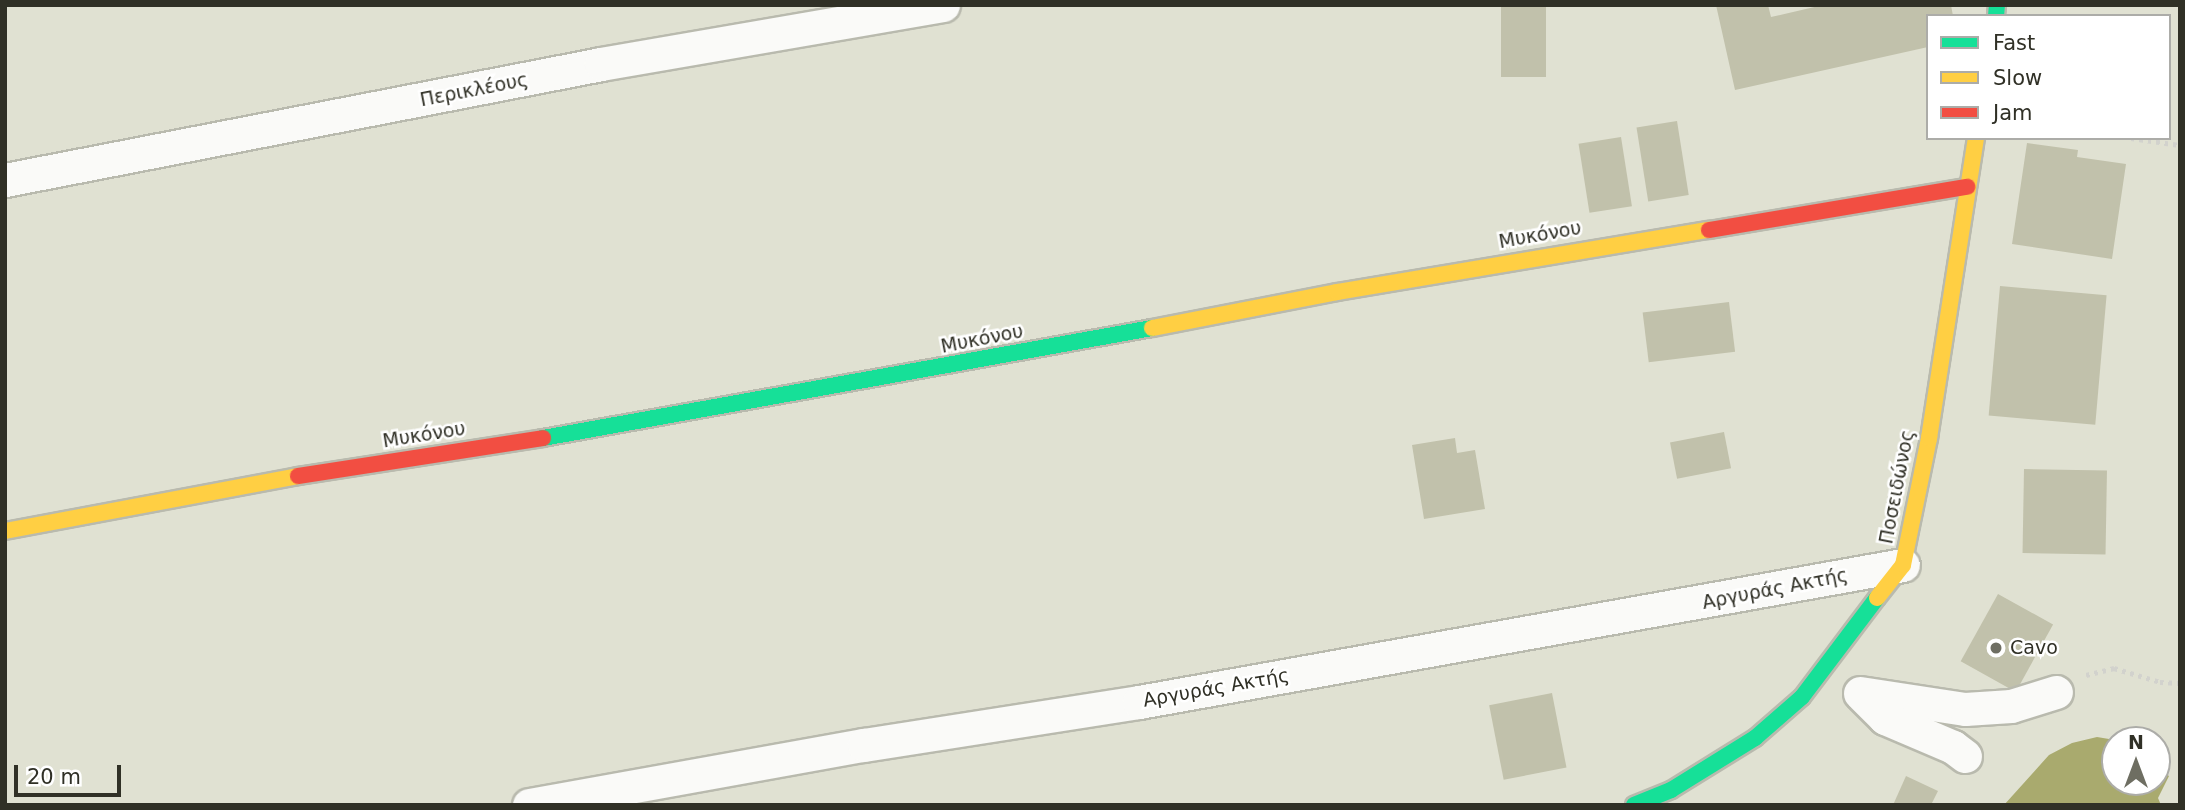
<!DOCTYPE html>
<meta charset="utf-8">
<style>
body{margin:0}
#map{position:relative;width:2185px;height:810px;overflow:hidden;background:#e0e1d2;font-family:"DejaVu Sans",sans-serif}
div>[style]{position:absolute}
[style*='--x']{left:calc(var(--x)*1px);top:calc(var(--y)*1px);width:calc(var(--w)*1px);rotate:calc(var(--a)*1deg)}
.water>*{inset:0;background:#a9aa6e}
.building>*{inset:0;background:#c1c1ab;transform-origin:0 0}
.path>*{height:4.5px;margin-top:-2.25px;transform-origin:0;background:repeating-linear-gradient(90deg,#d2d2cd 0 3.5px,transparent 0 8.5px)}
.roads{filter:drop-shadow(2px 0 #b9baae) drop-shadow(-2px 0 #b9baae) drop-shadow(0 2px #b9baae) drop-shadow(0 -2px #b9baae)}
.street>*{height:33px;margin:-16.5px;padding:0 16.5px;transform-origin:16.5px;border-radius:16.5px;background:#fafaf8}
.fast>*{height:16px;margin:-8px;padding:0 8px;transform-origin:8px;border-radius:8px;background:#16e098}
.slow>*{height:16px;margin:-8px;padding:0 8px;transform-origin:8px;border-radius:8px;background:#ffcf43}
.jam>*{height:16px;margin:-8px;padding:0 8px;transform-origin:8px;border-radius:8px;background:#f24e42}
.dots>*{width:19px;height:19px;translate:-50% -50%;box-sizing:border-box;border:4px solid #fff;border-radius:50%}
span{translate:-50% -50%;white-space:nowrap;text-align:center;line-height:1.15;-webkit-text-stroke:5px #fff;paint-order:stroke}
.street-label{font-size:19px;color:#303026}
.poi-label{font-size:19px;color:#303026}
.left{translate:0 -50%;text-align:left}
.frame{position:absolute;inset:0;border:7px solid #303026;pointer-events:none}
.legend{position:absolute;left:1926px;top:14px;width:245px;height:126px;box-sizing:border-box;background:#fff;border:2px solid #acaca8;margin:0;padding:9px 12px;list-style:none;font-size:21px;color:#303026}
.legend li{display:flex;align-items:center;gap:14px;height:35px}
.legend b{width:35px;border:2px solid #acaca8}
.north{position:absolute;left:2101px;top:726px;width:70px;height:70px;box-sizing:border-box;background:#fff;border:2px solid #acaca8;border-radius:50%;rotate:0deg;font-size:19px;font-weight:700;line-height:28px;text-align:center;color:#303026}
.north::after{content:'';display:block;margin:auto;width:24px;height:32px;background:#6e6e62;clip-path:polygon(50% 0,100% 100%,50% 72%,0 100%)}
.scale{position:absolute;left:14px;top:765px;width:107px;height:32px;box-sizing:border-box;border:4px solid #303026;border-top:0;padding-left:9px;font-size:21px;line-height:24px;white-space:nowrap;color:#303026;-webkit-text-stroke:5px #fff;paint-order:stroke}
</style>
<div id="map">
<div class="water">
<div style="clip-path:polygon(2097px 737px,2115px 740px,2115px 782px,2157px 782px,2157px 768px,2169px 776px,2158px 798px,2161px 805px,2004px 805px,2049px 755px,2072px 743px)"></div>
</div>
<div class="building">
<div style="left:1501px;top:5px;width:45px;height:72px"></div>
<div style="clip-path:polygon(1716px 5px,1768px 5px,1771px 17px,1823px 5px,1951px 5px,1953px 16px,1928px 16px,1928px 47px,1735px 90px)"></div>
<div style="left:1677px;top:121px;width:75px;height:41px;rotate:81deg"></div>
<div style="left:1621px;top:137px;width:70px;height:43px;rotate:81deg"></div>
<div style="clip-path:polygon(2027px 143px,2078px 150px,2077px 157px,2126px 164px,2112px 259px,2012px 244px)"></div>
<div style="left:2000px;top:286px;width:107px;height:130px;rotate:5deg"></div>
<div style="left:1729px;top:302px;width:50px;height:87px;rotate:83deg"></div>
<div style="left:1724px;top:432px;width:37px;height:55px;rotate:79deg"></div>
<div style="clip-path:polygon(1455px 438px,1457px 453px,1475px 450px,1485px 509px,1424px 519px,1412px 445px)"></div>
<div style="left:2024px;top:469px;width:83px;height:84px;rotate:1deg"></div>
<div style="left:1998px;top:594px;width:63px;height:77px;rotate:29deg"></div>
<div style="left:1552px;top:693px;width:76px;height:64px;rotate:79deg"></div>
<div style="clip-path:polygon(1906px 776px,1938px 791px,1931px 805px,1893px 805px)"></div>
</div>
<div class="path">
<div style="--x:2131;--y:138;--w:49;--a:8.1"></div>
<div style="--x:2086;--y:675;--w:29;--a:-14"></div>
<div style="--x:2114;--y:668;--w:48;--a:16.9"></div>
<div style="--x:2160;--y:682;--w:20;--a:3"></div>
</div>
<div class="roads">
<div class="street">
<div style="--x:5;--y:180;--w:607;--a:-11.01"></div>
<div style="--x:601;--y:64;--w:347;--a:-9.8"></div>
<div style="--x:1860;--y:693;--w:106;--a:8.7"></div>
<div style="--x:1965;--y:709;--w:46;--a:-3.7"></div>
<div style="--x:2011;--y:706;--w:47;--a:-17.3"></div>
<div style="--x:1863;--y:696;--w:31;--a:45"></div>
<div style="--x:1885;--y:718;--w:74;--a:23.1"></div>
<div style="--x:1953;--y:747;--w:15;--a:37"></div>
<div style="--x:529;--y:805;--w:340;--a:-10.2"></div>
<div style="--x:864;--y:745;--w:278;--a:-8.9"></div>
<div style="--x:1139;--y:702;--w:776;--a:-10.17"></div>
</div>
<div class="fast">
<div style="--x:1996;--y:16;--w:11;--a:-85"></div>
<div style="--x:543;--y:438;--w:619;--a:-10.24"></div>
<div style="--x:1634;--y:805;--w:40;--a:-22"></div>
<div style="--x:1671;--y:790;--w:99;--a:-31.8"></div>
<div style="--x:1755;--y:738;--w:62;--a:-41.1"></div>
<div style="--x:1802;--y:697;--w:124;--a:-52.9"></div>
</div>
<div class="slow">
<div style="--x:1152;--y:328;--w:188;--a:-11"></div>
<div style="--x:1337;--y:292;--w:377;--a:-9.5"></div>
<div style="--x:5;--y:531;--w:298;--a:-10.6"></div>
<div style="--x:1877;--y:598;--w:42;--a:-51.8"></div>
<div style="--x:1903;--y:565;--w:130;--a:-78.4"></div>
<div style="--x:1929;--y:438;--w:304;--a:-81.1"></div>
</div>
<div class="jam">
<div style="--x:1709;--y:230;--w:262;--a:-9.5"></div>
<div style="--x:298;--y:476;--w:248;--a:-8.8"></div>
</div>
</div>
<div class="dots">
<div style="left:1996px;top:648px;background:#6e6e62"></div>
</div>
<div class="street-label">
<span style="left:474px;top:90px;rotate:-11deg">Περικλέους</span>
<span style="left:1540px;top:235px;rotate:-10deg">Μυκόνου</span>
<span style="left:982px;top:339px;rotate:-11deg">Μυκόνου</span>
<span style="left:424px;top:435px;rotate:-9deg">Μυκόνου</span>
<span style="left:1897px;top:487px;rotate:-79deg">Ποσειδώνος</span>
<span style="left:1775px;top:589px;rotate:-11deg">Αργυράς Ακτής</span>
<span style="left:1216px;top:688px;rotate:-10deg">Αργυράς Ακτής</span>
</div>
<div class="poi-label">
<span class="left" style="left:2010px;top:648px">Cavo</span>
</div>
<div class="frame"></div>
<ul class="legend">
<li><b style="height:9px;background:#16e098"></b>Fast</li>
<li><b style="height:9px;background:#ffcf43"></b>Slow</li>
<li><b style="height:9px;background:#f24e42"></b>Jam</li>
</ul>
<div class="north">N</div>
<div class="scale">20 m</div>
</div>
